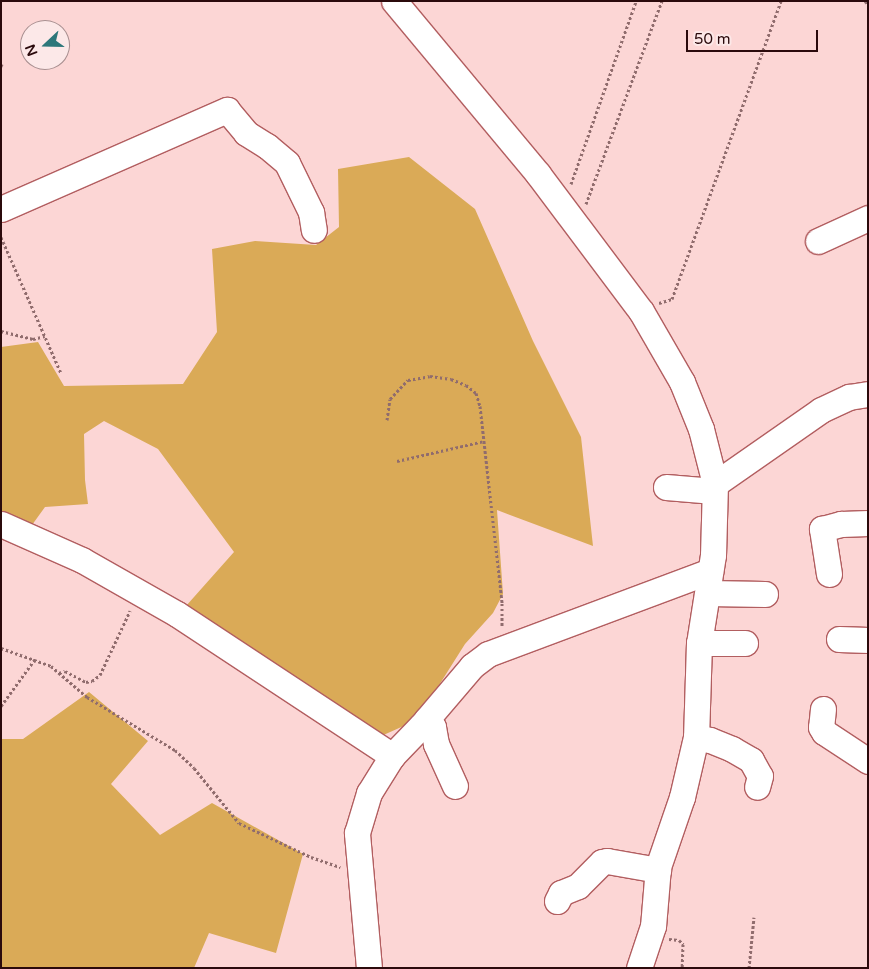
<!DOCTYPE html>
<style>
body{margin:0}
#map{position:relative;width:869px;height:969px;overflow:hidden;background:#fcd6d5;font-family:"Varela Round",sans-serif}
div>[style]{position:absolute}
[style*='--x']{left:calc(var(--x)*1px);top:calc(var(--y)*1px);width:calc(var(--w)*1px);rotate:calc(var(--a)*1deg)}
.green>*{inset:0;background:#daaa57}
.path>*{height:3px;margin-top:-1.5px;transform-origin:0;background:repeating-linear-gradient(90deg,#906c6d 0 2.5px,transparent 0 5px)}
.roads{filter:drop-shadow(1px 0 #b25e60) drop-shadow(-1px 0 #b25e60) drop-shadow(0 1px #b25e60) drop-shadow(0 -1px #b25e60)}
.minor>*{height:25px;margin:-12.5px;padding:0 12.5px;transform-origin:12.5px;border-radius:12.5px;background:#fff}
span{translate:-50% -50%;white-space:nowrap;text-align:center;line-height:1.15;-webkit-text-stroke:4px #fce8e8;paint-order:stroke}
.frame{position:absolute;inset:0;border:2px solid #2b0a0c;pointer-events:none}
.north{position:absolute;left:20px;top:20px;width:50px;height:50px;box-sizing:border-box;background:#fce8e8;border:1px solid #a88f90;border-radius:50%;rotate:249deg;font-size:14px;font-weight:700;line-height:20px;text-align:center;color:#2b0a0c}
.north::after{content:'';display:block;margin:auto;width:18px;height:22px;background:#2d777a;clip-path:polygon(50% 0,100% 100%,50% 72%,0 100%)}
.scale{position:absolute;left:686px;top:30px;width:132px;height:22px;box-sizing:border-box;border:2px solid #2b0a0c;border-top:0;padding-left:6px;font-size:15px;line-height:18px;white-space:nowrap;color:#2b0a0c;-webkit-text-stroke:4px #fce8e8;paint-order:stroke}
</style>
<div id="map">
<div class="green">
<div style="clip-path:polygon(409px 157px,475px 209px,533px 341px,581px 437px,593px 546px,497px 510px,503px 594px,493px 613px,465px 644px,417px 720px,379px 737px,186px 606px,234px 552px,158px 449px,104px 421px,84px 434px,85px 480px,88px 504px,45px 507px,32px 525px,1px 512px,1px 347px,38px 342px,64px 386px,183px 384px,217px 332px,212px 249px,255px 241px,316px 245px,339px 227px,338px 169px)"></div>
<div style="clip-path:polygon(89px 692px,148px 741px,111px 784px,160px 835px,212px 803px,303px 854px,276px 953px,209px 933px,194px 968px,1px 968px,1px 739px,23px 739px)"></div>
</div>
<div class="path">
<div style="--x:865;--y:1;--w:4;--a:45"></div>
<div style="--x:1;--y:65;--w:2;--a:27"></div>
<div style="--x:571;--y:184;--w:194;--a:-70.4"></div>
<div style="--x:586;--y:204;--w:217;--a:-69.5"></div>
<div style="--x:1;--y:237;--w:149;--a:66.2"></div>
<div style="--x:659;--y:303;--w:14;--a:-17"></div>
<div style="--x:672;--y:299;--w:317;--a:-69.9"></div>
<div style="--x:1;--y:331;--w:33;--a:14"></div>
<div style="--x:33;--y:339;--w:12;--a:-14"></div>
<div style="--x:387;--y:420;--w:21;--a:-82"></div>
<div style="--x:390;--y:399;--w:26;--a:-47"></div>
<div style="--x:408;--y:380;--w:22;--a:-10"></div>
<div style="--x:430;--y:376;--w:21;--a:8"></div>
<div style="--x:451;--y:379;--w:16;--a:22"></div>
<div style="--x:466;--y:385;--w:13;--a:39"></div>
<div style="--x:476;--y:393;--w:14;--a:73"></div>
<div style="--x:480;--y:406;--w:198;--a:83.6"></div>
<div style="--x:502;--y:603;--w:23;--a:90"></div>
<div style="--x:397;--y:461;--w:89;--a:-12.9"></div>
<div style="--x:1;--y:648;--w:53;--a:19.8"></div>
<div style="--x:51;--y:666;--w:48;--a:40.7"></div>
<div style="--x:87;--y:697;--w:103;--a:31.1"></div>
<div style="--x:175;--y:750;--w:26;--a:43"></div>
<div style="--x:194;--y:768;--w:71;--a:50.7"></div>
<div style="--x:239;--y:823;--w:80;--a:25.3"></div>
<div style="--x:311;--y:857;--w:31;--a:19"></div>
<div style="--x:59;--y:673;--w:6;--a:-18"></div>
<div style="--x:65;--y:671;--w:24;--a:28"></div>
<div style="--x:86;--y:682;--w:6;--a:-9"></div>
<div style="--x:92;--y:681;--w:10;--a:-37"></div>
<div style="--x:100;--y:675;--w:71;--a:-64.9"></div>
<div style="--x:1;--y:706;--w:58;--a:-54.1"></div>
<div style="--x:669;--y:939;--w:10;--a:6"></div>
<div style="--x:679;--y:940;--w:6;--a:45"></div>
<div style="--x:683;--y:944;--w:24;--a:92"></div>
<div style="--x:749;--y:968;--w:51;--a:-84.4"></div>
</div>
<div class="roads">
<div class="minor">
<div style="--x:394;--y:1;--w:225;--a:50.2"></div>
<div style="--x:538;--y:174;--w:171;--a:53.1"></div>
<div style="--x:641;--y:311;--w:82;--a:60"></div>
<div style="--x:682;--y:382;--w:51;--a:68"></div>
<div style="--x:701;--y:429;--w:57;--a:75.7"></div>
<div style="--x:715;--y:484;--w:71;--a:91.6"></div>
<div style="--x:713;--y:555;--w:89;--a:99"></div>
<div style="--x:699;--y:643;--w:94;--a:91.8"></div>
<div style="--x:696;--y:737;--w:62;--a:103.1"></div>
<div style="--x:682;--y:797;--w:74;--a:108.9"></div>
<div style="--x:658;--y:867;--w:59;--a:94.8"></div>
<div style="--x:653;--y:926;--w:44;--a:108.4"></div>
<div style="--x:1;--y:209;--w:247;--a:-23.7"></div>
<div style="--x:227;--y:110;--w:30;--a:50"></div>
<div style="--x:246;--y:133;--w:25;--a:32"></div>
<div style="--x:267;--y:146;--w:26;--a:40"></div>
<div style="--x:287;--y:163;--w:55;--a:63.9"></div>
<div style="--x:311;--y:212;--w:18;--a:81"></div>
<div style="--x:818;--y:241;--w:55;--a:-24.7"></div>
<div style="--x:715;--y:484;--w:129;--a:-34.9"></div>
<div style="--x:821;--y:410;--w:31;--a:-25"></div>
<div style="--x:849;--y:397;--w:19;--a:-9"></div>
<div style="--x:666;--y:487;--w:48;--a:4.8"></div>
<div style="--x:1;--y:524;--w:89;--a:24"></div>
<div style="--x:82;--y:560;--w:109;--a:29.6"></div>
<div style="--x:177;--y:614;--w:258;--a:33.4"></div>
<div style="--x:829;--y:574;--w:46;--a:-98.8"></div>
<div style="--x:822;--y:529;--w:20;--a:-15"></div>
<div style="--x:841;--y:524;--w:27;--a:-2"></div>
<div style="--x:708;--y:593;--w:57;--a:1"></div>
<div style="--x:839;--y:639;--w:29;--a:2"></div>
<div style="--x:699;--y:643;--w:46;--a:0"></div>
<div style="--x:823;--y:709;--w:18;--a:96"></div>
<div style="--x:821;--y:727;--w:6;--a:59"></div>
<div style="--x:824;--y:732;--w:53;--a:33.4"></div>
<div style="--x:427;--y:719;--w:10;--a:53"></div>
<div style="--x:433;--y:727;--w:17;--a:80"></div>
<div style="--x:436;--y:744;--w:46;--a:65.7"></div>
<div style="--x:696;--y:737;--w:14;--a:12"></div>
<div style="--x:710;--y:740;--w:24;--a:22"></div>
<div style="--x:732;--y:749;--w:22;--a:30"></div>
<div style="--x:751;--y:760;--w:18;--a:61"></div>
<div style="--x:760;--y:776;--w:11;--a:105"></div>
<div style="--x:557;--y:901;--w:9;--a:-63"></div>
<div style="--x:561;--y:893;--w:18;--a:-22"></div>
<div style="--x:578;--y:886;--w:34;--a:-45"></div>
<div style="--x:602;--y:862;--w:5;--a:-11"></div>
<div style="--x:607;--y:861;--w:52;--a:10"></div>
<div style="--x:369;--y:968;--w:136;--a:-95.1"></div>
<div style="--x:357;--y:833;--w:42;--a:-73.3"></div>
<div style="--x:369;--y:793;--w:44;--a:-58.1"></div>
<div style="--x:392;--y:756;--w:42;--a:-46"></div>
<div style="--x:421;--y:726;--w:79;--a:-49.6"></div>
<div style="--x:472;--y:666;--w:20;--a:-37"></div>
<div style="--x:488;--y:654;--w:237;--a:-20.5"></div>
</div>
</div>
<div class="frame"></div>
<div class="north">N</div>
<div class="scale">50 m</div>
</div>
